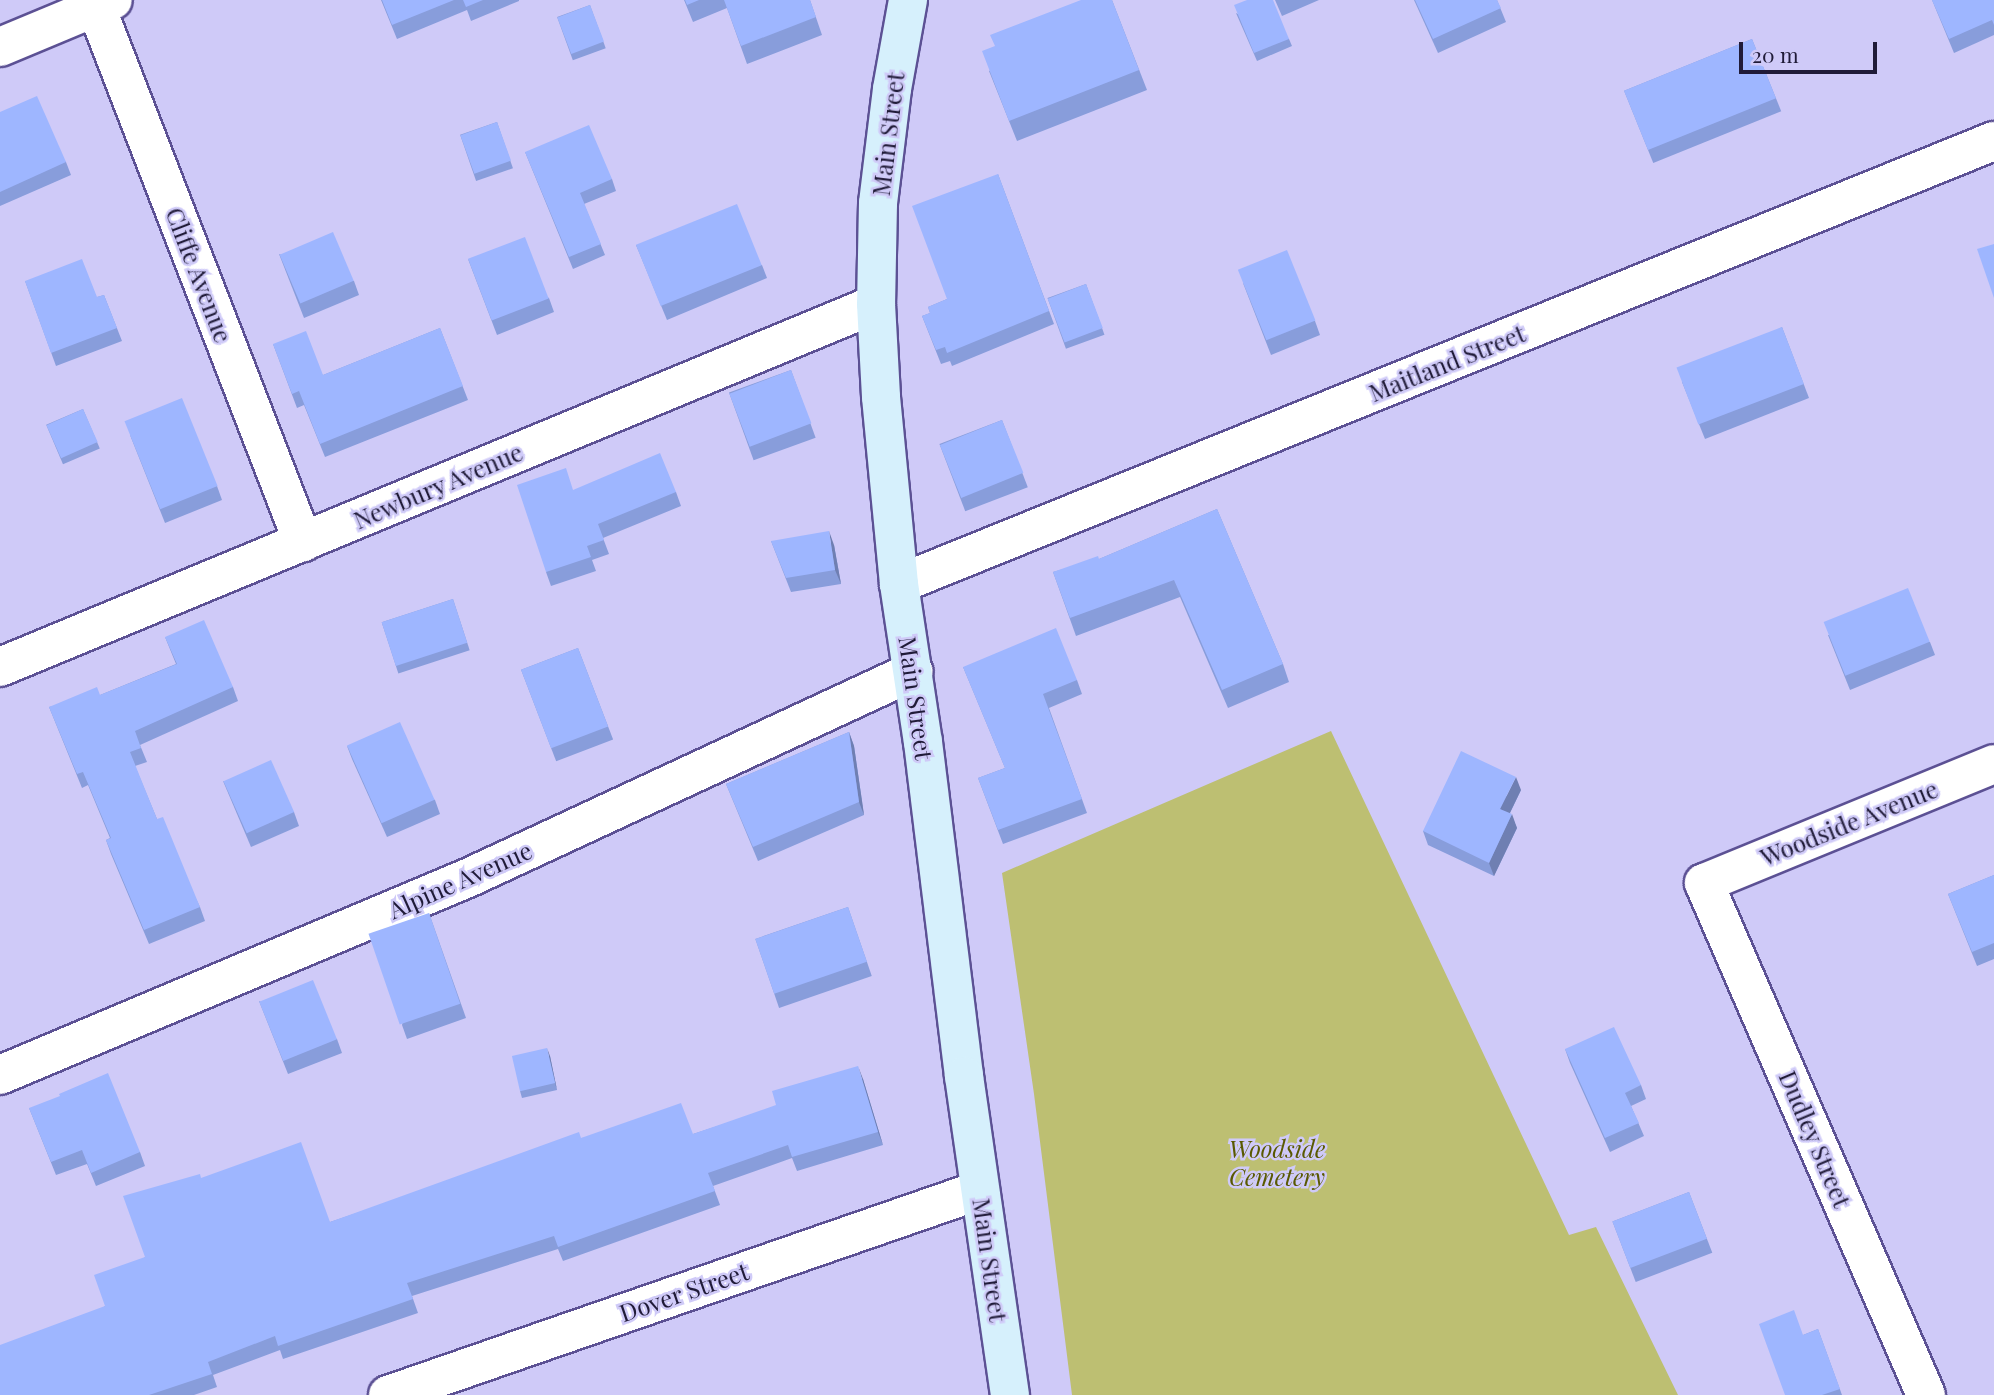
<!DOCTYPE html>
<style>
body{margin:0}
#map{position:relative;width:1994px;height:1395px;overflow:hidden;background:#cfcaf8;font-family:"Playfair Display",serif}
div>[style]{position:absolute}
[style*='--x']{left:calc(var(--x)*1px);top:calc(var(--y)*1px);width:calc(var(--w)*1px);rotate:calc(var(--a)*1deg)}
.green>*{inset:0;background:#bdbf72}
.roads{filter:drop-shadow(2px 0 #5c5194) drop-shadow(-2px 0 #5c5194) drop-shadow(0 2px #5c5194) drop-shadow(0 -2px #5c5194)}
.minor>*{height:38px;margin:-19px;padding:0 19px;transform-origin:19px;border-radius:19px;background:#fff}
.secondary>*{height:38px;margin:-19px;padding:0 19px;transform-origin:19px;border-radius:19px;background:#d6f0fc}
.wall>*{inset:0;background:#889ddb;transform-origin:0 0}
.shaded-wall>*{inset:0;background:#6f7fb2}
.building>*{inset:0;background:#9eb6ff;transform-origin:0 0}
span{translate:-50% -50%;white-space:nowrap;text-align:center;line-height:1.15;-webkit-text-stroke:5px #cfcaf8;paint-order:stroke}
.street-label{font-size:24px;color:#201b38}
.park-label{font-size:24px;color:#595901;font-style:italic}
.scale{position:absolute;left:1739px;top:42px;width:138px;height:32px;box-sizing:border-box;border:4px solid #201b38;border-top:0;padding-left:9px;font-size:21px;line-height:24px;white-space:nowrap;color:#201b38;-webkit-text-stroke:5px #cfcaf8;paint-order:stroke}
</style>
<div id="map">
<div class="green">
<div style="clip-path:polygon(1331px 731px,1569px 1235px,1596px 1227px,1678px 1395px,1072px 1395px,1034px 1094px,1002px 873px)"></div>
</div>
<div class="roads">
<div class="minor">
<div style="--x:96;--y:7;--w:574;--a:68.85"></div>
<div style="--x:0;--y:47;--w:122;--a:-22.6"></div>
<div style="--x:899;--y:584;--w:1181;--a:-22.03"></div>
<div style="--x:0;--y:667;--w:948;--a:-22.51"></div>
<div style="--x:0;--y:1075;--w:510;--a:-22.84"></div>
<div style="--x:470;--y:877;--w:489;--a:-24.9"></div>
<div style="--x:388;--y:1395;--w:626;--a:-19.1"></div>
<div style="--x:1926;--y:1395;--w:558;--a:-113.44"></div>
<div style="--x:1704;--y:883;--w:313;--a:-22.3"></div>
</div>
<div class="secondary">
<div style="--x:908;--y:0;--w:90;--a:100.2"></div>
<div style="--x:892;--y:89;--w:115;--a:97"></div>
<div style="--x:878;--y:203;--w:101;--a:91.1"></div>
<div style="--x:876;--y:304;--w:93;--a:86.9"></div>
<div style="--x:881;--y:397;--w:188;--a:84.5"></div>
<div style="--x:899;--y:584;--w:160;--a:81.4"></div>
<div style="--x:923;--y:742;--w:337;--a:83"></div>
<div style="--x:964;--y:1076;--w:322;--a:81.8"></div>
</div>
</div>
<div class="wall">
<div style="clip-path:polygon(381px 0,519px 0,519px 1px,471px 21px,467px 10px,397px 39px)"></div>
<div style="clip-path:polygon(684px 0,810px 0,822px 35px,747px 64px,727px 8px,693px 22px)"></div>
<div style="clip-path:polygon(1112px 0,1147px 90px,1017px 141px,989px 71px)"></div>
<div style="clip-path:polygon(1275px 0,1319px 0,1282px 16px)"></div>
<div style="clip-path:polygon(1414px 0,1497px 0,1506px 22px,1438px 53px)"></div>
<div style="clip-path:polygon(1932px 0,1994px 0,1994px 35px,1954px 53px)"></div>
<div style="left:590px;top:5px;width:46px;height:35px;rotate:70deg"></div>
<div style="clip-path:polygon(1236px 13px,1289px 39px,1292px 46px,1257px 61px)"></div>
<div style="left:1752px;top:39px;width:78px;height:138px;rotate:68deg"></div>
<div style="clip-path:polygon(0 112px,66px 162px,71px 175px,0 206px)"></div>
<div style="left:497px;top:122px;width:49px;height:39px;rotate:71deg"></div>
<div style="clip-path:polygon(525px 152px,612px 179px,616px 191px,584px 204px,605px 255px,573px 269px)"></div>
<div style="clip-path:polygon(998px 174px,1054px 324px,952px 366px,950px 361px,941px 364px,922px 316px,930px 313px,928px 307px,947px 299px)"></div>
<div style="clip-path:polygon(636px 245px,762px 265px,767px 278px,667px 320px)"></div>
<div style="clip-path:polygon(279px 254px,354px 281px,359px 295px,304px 318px)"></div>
<div style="clip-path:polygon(468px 259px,549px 298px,554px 312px,497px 335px)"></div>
<div style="clip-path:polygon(25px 281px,97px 297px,104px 295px,122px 341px,56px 366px)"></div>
<div style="clip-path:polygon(1243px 283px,1315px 321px,1320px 335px,1271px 355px)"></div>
<div style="left:1086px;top:284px;width:54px;height:41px;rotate:70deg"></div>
<div style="clip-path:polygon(1782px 327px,1809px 398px,1705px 439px,1682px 382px)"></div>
<div style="clip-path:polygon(440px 328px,468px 400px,325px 457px,304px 405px,297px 408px,273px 344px,323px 375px)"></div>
<div style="left:791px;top:370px;width:72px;height:66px;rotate:70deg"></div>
<div style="left:83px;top:409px;width:43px;height:40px;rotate:67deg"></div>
<div style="left:1002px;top:420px;width:72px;height:67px;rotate:69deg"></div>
<div style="clip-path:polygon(130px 435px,217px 486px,222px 500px,165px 523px)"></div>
<div style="clip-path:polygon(573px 490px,676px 492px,681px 506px,603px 538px,609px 554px,592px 560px,596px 571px,551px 586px,546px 572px)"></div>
<div style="clip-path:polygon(1217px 509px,1283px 664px,1289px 682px,1228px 708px,1180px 597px,1076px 636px,1053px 572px,1099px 559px)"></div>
<div style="clip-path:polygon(771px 541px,834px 545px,841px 584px,791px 592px)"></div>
<div style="left:453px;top:599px;width:54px;height:75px;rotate:72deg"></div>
<div style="clip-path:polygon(1828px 635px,1930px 642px,1935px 655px,1850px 690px)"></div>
<div style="clip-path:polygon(165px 637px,233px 687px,238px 701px,140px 745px,147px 762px,135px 766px,157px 819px,200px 907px,205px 921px,149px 944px,111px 854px,106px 840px,110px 838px,88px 785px,82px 788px,49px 707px,100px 695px,176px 664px)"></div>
<div style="left:578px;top:648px;width:98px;height:61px;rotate:69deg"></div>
<div style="clip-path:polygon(963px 667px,1077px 680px,1082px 694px,1049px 708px,1087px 813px,1003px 844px,978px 778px,1005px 768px)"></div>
<div style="clip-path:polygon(849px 732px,854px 746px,864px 815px,758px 861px,726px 784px)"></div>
<div style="clip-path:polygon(347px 746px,435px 800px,440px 814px,387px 837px,352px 759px)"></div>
<div style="clip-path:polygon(223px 781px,294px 812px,299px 826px,251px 847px)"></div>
<div style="clip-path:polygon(1521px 790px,1510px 813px,1517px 828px,1494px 876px,1428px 845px,1423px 831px)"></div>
<div style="clip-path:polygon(1994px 875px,1994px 959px,1977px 966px,1948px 894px)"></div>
<div style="left:848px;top:907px;width:73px;height:98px;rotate:71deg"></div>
<div style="clip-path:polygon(429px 913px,466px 1018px,407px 1039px,402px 1025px)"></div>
<div style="clip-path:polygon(259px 1001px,337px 1039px,342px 1053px,288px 1074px)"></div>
<div style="clip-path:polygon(1565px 1049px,1641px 1085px,1646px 1099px,1631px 1106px,1644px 1136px,1610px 1152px,1570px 1063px)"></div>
<div style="clip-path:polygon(550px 1056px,557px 1090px,522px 1098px,520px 1091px)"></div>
<div style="clip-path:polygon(863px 1079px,883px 1145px,797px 1171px,792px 1158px,713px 1186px,720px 1205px,563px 1261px,558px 1249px,412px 1296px,418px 1313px,283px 1359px,280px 1350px,213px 1375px,217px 1387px,194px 1395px,0 1395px,105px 1306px,145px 1257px,202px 1178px,330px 1222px,581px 1138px,693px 1134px)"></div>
<div style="clip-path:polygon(29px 1108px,140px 1152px,145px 1166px,96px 1186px,87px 1164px,56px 1175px)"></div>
<div style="left:1689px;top:1192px;width:65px;height:82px;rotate:69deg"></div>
<div style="clip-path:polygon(1818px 1329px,1842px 1395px,1785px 1395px,1803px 1335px)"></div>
</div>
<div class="shaded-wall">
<div style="clip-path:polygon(829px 531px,834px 545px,841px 584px,835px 570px)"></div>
<div style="clip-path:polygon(849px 732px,854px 746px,864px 815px,859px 802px)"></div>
<div style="clip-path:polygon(1516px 777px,1521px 790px,1505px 823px,1500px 809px)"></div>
<div style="clip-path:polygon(1512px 814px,1517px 828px,1494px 876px,1489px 863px)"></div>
<div style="clip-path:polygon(547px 1048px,550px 1056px,557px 1090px,555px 1083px)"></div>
<div style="clip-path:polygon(858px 1066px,863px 1079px,883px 1145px,878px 1132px)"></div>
</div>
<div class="building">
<div style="clip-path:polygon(382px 0,454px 0,392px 25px)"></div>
<div style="clip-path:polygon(463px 0,483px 0,466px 7px)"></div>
<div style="clip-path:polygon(685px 0,699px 0,687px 5px)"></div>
<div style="clip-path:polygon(724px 0,810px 0,816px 17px,741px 46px)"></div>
<div style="clip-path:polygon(1081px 0,1112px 0,1139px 70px,1009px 121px,982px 51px,995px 46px,990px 35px)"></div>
<div style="clip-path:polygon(1247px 0,1273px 0,1289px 39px,1254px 53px,1234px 5px)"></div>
<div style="clip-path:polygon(1415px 0,1497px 0,1501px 8px,1433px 39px)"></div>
<div style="clip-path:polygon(1932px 0,1994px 0,1994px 25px,1992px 20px,1949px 39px)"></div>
<div style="left:590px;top:5px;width:39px;height:35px;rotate:69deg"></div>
<div style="left:1752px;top:39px;width:64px;height:138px;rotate:68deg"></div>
<div style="clip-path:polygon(37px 96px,66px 162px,0 192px,0 112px)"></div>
<div style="left:497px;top:122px;width:41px;height:39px;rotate:70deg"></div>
<div style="clip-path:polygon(589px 125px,612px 179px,580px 193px,601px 244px,569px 257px,525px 152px)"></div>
<div style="clip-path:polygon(998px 174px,1049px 311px,947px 353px,945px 347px,936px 350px,922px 316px,930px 313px,928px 307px,947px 299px,912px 206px)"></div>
<div style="left:737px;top:204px;width:66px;height:109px;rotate:68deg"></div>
<div style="left:333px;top:232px;width:53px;height:58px;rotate:67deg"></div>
<div style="left:525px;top:237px;width:66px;height:61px;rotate:69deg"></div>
<div style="clip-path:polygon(1994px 244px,1994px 298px,1977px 249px)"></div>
<div style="left:1287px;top:250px;width:76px;height:53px;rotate:68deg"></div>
<div style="clip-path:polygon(82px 259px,97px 297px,104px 295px,117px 328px,51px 353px,25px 281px)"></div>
<div style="left:1086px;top:284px;width:47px;height:41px;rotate:69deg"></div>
<div style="left:1782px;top:327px;width:61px;height:113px;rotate:69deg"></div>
<div style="clip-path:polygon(440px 328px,463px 386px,320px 444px,299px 391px,292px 394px,273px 344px,306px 331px,323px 375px)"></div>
<div style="left:791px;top:370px;width:57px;height:66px;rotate:69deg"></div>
<div style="left:182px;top:398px;width:95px;height:62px;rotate:68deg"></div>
<div style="left:83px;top:409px;width:36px;height:40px;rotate:66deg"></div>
<div style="left:1002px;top:420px;width:57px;height:67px;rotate:68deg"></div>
<div style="clip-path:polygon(660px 453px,676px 492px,598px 524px,604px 540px,587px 546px,591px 557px,546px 572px,517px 485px,566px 468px,573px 490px)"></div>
<div style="clip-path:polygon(1217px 509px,1283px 664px,1222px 690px,1174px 580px,1070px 618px,1053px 572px,1098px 556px,1099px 559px)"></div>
<div style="clip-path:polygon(829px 531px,835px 570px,786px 578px,771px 541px)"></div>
<div style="left:1908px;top:588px;width:58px;height:91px;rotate:68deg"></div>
<div style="left:453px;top:599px;width:46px;height:75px;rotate:72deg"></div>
<div style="clip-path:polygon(204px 620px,233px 687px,135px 731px,141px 748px,130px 752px,157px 819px,163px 817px,200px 907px,144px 930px,106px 840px,111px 838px,83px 772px,77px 774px,49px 707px,97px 687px,100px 695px,177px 664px,165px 637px)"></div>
<div style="clip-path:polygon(1056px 628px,1077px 680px,1043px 694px,1082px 799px,998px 830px,978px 778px,1005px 768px,963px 667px)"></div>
<div style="left:578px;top:648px;width:84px;height:61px;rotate:69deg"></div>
<div style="left:400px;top:722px;width:85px;height:58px;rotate:66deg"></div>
<div style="clip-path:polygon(849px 732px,859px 802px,753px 847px,726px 784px)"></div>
<div style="clip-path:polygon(1461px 751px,1516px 777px,1500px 809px,1512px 814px,1489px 863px,1423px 831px)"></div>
<div style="left:271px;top:760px;width:57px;height:52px;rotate:66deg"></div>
<div style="clip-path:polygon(1994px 875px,1994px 943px,1972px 952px,1948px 894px)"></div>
<div style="left:848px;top:907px;width:58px;height:98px;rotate:71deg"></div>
<div style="left:429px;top:913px;width:96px;height:64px;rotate:71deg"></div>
<div style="left:313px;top:980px;width:64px;height:58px;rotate:68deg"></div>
<div style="clip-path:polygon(1614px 1027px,1641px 1085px,1625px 1093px,1639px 1123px,1605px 1138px,1565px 1049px)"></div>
<div style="left:547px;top:1048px;width:36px;height:36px;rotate:77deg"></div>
<div style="clip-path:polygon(858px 1066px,878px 1132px,792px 1157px,788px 1145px,708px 1173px,715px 1191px,558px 1247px,554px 1236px,407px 1283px,413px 1299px,278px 1346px,275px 1336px,208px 1362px,212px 1374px,149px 1395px,0 1395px,0 1345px,105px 1306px,94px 1275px,145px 1257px,123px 1196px,200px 1174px,201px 1178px,301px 1142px,330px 1222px,579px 1132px,581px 1138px,681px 1103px,693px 1134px,776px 1105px,772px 1091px)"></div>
<div style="clip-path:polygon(108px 1073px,140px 1152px,91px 1173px,82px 1150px,51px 1162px,29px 1108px,60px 1096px,59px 1094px)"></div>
<div style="left:1689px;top:1192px;width:50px;height:82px;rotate:69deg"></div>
<div style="clip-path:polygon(1794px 1310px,1803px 1335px,1818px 1329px,1840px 1389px,1822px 1395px,1785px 1395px,1759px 1324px)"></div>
</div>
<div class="street-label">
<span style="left:888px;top:134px;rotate:-83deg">Main Street</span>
<span style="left:199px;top:275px;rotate:69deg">Cliffe Avenue</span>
<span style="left:1447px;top:363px;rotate:-22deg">Maitland Street</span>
<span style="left:438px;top:486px;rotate:-23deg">Newbury Avenue</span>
<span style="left:916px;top:698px;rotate:82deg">Main Street</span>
<span style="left:1849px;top:823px;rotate:-22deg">Woodside Avenue</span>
<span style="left:460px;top:880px;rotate:-24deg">Alpine Avenue</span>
<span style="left:1815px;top:1139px;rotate:67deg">Dudley Street</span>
<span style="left:990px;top:1260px;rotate:82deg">Main Street</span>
<span style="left:684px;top:1292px;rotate:-19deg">Dover Street</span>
</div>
<div class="park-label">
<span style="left:1277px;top:1163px">Woodside<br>Cemetery</span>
</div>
<div class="scale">20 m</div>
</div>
